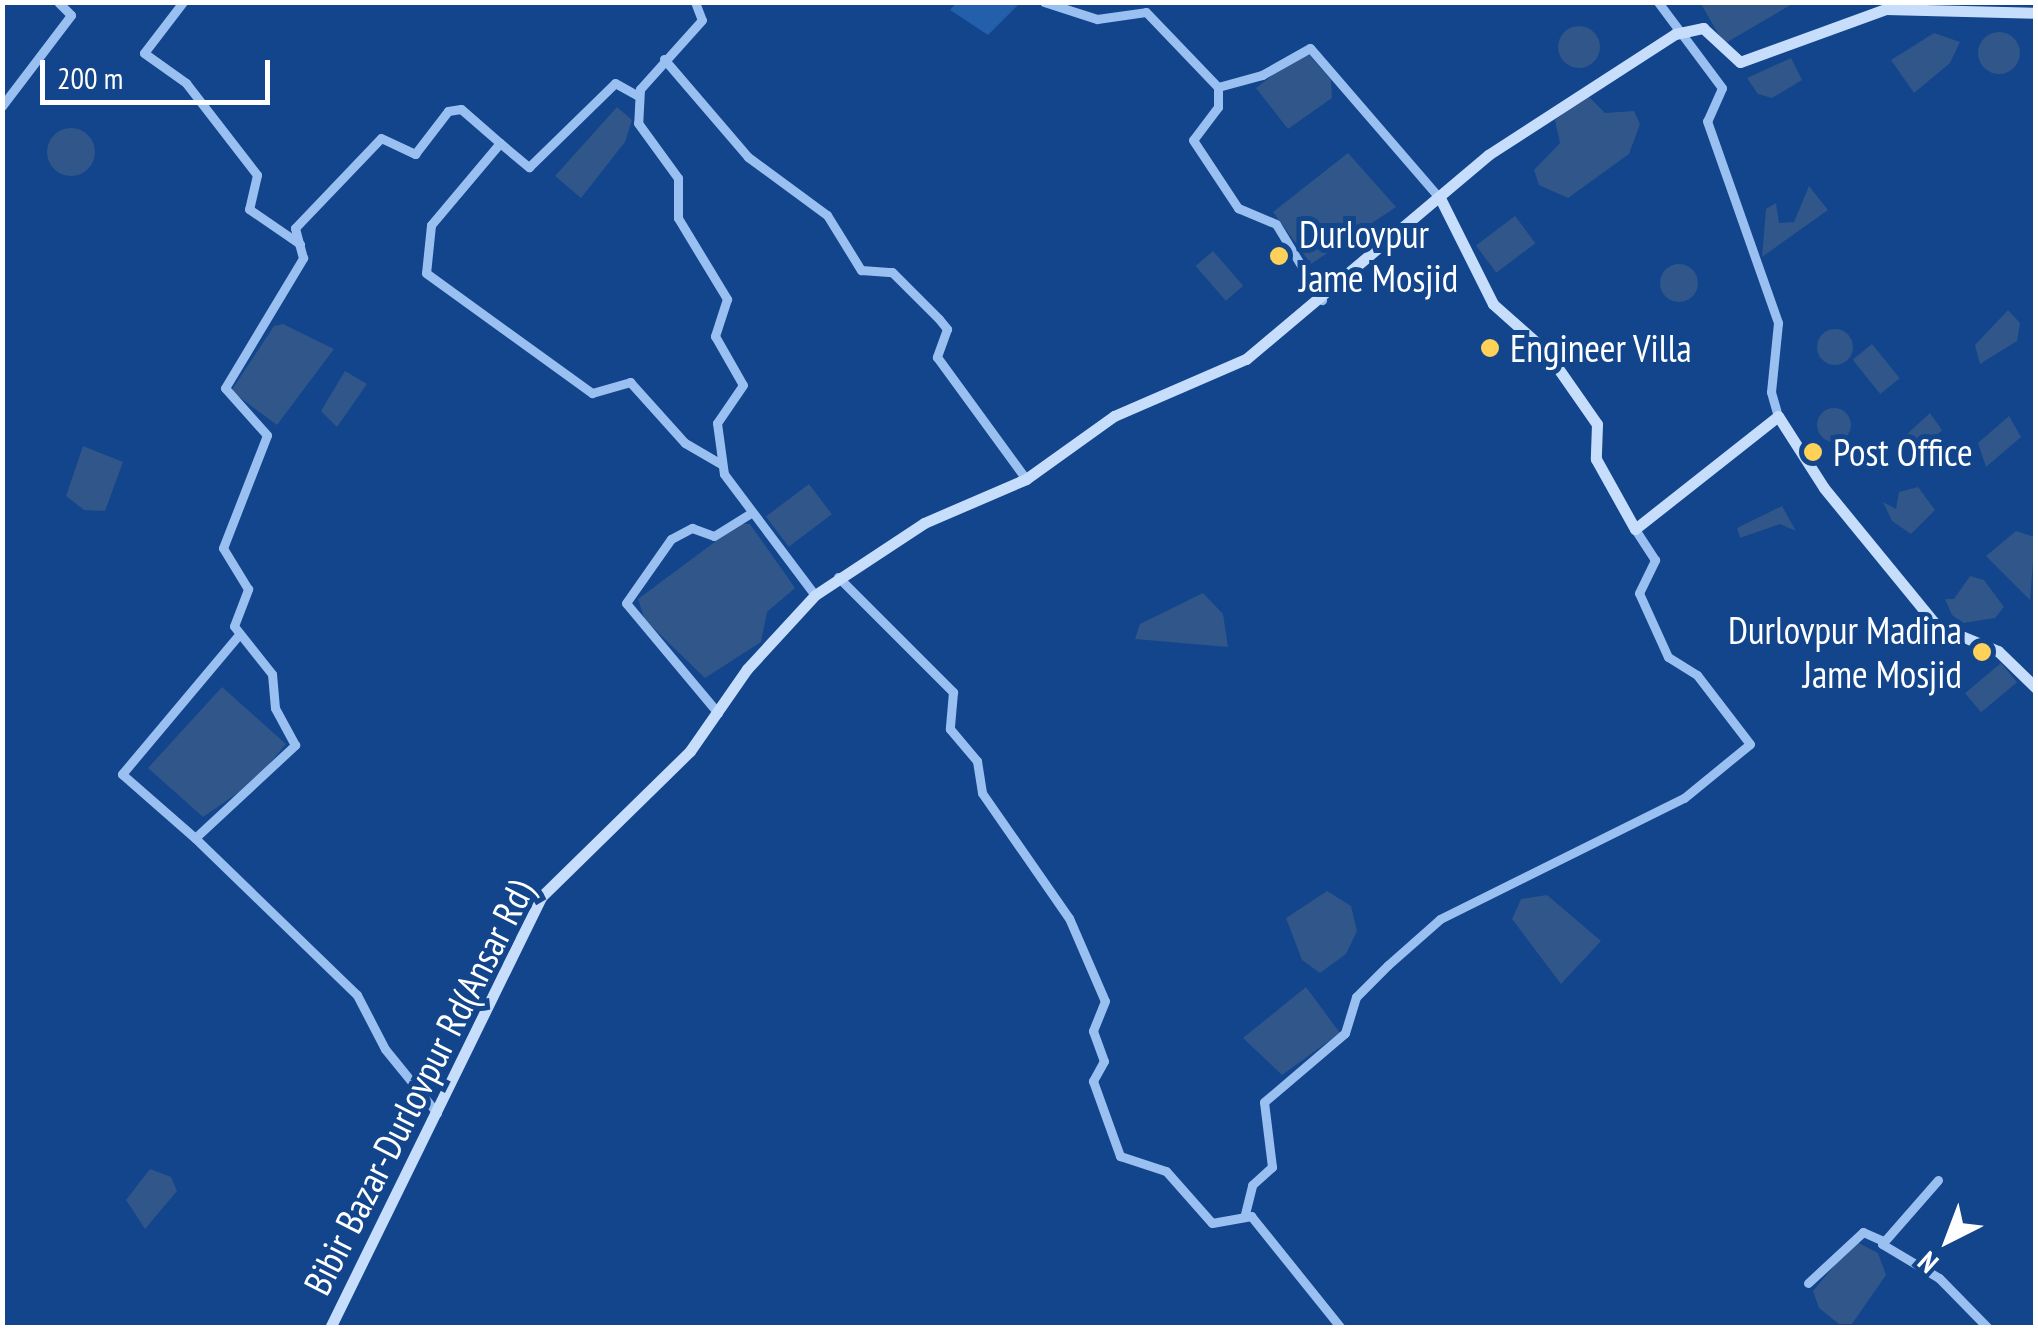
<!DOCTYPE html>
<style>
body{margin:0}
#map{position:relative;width:2038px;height:1330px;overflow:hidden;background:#12458b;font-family:"PT Sans Narrow",sans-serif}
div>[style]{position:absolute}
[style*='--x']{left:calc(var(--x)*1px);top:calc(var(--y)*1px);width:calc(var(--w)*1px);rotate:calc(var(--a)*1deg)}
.green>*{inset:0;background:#235faa}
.water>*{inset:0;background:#30568a;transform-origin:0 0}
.round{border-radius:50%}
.street>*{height:9px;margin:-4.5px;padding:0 4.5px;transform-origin:4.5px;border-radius:4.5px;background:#99c0f1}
.secondary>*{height:11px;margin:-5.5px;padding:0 5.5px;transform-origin:5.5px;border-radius:5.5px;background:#c7ddfc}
.dots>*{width:28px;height:28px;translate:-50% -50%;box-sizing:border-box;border:5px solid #12458b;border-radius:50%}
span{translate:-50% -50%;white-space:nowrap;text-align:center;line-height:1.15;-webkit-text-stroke:10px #12458b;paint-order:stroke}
.poi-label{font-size:38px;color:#fff}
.left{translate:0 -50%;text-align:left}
.right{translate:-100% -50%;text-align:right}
.street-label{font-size:38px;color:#fff}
.frame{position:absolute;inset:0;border:5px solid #fff;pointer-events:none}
.north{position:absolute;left:1898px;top:1190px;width:100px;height:100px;-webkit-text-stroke:8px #12458b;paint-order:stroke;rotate:222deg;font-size:28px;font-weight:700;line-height:40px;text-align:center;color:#fff}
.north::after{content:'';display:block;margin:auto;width:35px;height:45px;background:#fff;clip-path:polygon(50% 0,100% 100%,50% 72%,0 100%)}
.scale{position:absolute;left:40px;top:60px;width:230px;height:45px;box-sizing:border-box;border:5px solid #fff;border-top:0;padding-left:12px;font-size:30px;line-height:35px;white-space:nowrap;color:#fff;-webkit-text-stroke:8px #12458b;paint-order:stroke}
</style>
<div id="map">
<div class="green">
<div style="clip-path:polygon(957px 2px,1020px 2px,1020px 3px,988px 35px,950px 10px)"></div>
</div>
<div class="water">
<div style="clip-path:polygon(1700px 2px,1794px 2px,1794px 3px,1724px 44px)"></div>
<div class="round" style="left:1558px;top:26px;width:42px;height:42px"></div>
<div class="round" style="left:1978px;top:32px;width:42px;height:42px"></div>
<div style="clip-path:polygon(1934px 33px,1960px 42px,1950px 63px,1914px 93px,1891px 60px)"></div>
<div style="clip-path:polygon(1305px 50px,1331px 80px,1332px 98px,1288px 129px,1256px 88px)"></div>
<div style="clip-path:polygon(1791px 58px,1802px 80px,1772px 98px,1758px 94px,1747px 78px)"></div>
<div style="clip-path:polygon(1587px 95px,1605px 113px,1634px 111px,1640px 124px,1629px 154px,1568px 198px,1539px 185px,1534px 170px,1560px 143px,1555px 120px)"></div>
<div style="clip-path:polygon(617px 107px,632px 120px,625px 142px,581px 198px,555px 176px)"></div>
<div class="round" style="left:47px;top:128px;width:48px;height:48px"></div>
<div style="clip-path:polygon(1348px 153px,1396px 207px,1311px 264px,1273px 212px)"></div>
<div style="clip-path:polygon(1809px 186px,1828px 210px,1762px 257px,1766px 209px,1776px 203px,1779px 223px,1794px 222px)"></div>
<div style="left:1515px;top:216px;width:34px;height:49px;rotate:53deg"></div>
<div style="left:1213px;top:251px;width:46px;height:23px;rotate:49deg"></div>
<div class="round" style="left:1660px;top:264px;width:38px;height:38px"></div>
<div style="clip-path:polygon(2008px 310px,2020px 323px,2017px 341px,1980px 364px,1975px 345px)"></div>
<div style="clip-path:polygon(283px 324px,334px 349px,277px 425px,231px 391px,274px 326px)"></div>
<div class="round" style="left:1817px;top:329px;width:36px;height:36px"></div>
<div style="left:1872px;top:344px;width:44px;height:25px;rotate:51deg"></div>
<div style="clip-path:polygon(345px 371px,367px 384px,337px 427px,321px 411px)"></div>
<div class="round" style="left:1817px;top:408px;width:34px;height:34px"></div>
<div style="clip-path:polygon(1930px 413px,1942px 430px,1922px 451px,1895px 445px)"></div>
<div style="clip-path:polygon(2009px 416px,2021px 437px,1986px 467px,1978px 443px)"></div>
<div style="clip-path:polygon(83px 446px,123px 462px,105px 511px,84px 510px,66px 496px)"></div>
<div style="left:809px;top:484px;width:38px;height:54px;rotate:53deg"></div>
<div style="clip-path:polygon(1918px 487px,1935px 510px,1911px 534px,1892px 521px,1883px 502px,1896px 509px,1899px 492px)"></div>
<div style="clip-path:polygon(1782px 506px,1796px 531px,1780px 524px,1740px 538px,1737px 528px)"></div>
<div style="clip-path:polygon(739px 524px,750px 524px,795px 588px,767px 612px,761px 642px,705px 678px,645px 620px,638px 599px)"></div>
<div style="clip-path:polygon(2016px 531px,2035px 537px,2030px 600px,1986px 556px)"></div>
<div style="clip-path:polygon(1970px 576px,1984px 580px,2004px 607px,1995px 618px,1963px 623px,1952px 615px,1945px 599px,1954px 599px)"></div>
<div style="clip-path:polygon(1203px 593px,1223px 614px,1228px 647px,1135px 639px,1140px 624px)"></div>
<div style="left:2001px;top:663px;width:25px;height:47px;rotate:50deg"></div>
<div style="clip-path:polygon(222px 687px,286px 744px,255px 781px,203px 817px,148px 768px)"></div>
<div style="clip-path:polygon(1327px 891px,1351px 906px,1357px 931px,1346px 954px,1320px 973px,1302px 960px,1286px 918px)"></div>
<div style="clip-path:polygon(1547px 895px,1601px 941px,1561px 984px,1512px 919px,1521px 899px)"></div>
<div style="clip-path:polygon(1306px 987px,1340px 1033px,1282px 1075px,1243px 1038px)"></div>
<div style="clip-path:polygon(150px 1169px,171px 1177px,177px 1191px,145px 1229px,126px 1200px)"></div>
<div style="clip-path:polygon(1855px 1241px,1878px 1253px,1886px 1275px,1852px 1324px,1839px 1324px,1819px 1308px,1813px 1291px)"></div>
</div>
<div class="street">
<div style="--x:183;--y:2;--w:64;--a:127.4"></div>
<div style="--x:144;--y:53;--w:52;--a:35.5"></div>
<div style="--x:186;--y:83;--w:116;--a:52.3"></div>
<div style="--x:257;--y:175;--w:35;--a:103"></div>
<div style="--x:249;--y:209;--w:62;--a:34.5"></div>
<div style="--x:695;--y:2;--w:19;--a:69"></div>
<div style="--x:702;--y:20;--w:93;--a:131.9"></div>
<div style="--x:640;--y:89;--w:34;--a:93"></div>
<div style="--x:638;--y:123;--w:68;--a:54"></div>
<div style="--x:678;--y:178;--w:40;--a:90"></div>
<div style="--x:678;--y:218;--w:95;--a:58.8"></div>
<div style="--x:727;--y:299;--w:39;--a:108"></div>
<div style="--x:715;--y:336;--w:56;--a:60.3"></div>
<div style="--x:743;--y:385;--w:46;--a:124.4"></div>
<div style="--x:717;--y:423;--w:51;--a:82.2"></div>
<div style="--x:724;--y:474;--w:151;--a:53.1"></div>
<div style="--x:1044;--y:2;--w:56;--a:17.8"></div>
<div style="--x:1097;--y:19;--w:49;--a:-8.1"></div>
<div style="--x:1146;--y:12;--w:104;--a:46.2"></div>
<div style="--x:1218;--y:87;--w:46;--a:-15.3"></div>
<div style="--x:1262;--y:75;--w:55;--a:-29.4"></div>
<div style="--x:1310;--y:48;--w:201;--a:49.2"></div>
<div style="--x:1658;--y:2;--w:107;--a:53.3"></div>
<div style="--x:1722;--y:88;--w:36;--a:114"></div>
<div style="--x:1707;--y:121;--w:214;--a:70.6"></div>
<div style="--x:1778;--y:323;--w:69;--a:95.8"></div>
<div style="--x:1771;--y:392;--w:25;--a:74"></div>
<div style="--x:664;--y:59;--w:129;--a:49.4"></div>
<div style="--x:748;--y:157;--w:98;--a:36.3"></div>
<div style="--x:827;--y:215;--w:65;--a:58.3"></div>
<div style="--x:861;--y:270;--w:31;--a:4"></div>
<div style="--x:892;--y:272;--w:66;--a:45"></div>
<div style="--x:939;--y:319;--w:13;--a:51"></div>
<div style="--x:947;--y:329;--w:30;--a:110"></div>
<div style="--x:937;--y:357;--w:151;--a:53.9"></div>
<div style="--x:1218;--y:87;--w:20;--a:90"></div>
<div style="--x:1218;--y:107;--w:41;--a:127.1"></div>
<div style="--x:1193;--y:140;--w:82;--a:56.5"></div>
<div style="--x:1238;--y:208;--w:41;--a:22.8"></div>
<div style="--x:1276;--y:224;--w:89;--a:58.8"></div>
<div style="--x:2;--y:106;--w:114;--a:-52.8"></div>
<div style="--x:71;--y:15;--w:18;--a:-135"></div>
<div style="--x:500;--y:143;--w:38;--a:40"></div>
<div style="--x:529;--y:167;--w:120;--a:-44.3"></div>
<div style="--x:615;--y:83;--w:26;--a:29"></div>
<div style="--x:838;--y:577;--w:163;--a:45"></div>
<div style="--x:953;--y:692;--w:37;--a:95"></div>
<div style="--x:950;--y:729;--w:42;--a:49.8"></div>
<div style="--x:977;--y:761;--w:32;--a:81"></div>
<div style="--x:982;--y:793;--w:152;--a:55.2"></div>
<div style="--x:1069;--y:918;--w:90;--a:66.6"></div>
<div style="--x:1105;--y:1001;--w:32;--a:112"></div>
<div style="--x:1093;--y:1031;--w:32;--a:70"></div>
<div style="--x:1104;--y:1061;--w:23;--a:119"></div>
<div style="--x:1093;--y:1081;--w:80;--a:70.2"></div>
<div style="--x:1120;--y:1156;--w:48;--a:18.1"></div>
<div style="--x:1166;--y:1171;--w:69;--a:48.5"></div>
<div style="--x:1212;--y:1223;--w:40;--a:-10"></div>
<div style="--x:1251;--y:1216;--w:144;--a:51.2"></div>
<div style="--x:718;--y:713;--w:143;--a:-129.9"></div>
<div style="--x:626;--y:603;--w:78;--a:-54.9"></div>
<div style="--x:671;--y:539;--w:24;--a:-28"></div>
<div style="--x:692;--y:528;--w:23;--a:20"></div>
<div style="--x:714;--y:536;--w:44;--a:-31.9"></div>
<div style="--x:195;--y:838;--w:97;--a:-138.8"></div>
<div style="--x:122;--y:774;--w:180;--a:-50"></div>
<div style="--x:437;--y:1113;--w:82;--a:-129.1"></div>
<div style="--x:385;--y:1049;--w:61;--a:-117.4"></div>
<div style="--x:357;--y:995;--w:226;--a:-135.9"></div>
<div style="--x:195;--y:838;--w:137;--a:-42.9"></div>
<div style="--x:295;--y:745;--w:42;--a:-118.4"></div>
<div style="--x:275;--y:708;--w:34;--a:-95"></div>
<div style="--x:272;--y:674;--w:61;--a:-128.4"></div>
<div style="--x:234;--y:626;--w:40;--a:-69"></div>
<div style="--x:248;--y:589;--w:48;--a:-121.4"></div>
<div style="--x:223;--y:548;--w:121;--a:-68.7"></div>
<div style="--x:267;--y:435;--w:63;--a:-131.8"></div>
<div style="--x:225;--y:388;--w:152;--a:-59"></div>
<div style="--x:303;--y:258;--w:31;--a:-105"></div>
<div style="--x:295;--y:228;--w:124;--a:-46.3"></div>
<div style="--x:381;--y:138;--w:38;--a:25"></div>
<div style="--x:415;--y:154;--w:54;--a:-52.5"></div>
<div style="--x:448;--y:111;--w:13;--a:-9"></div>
<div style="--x:461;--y:109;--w:52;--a:41.1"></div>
<div style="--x:500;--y:143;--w:107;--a:130.1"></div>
<div style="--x:431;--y:225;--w:48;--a:95.9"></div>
<div style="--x:426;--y:273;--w:205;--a:35.9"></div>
<div style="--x:592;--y:393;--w:40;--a:-16"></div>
<div style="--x:630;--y:382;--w:82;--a:48"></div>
<div style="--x:685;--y:443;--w:42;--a:30.3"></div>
<div style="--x:1938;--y:1180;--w:85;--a:131.2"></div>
<div style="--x:1882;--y:1244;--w:66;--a:30.8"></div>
<div style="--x:1939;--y:1278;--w:70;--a:45.6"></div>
<div style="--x:1245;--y:1214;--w:30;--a:-76"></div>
<div style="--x:1252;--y:1185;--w:27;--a:-42"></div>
<div style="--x:1272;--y:1167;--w:65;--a:-97"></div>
<div style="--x:1264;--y:1102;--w:106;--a:-40.4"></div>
<div style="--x:1345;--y:1033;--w:38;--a:-73"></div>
<div style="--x:1356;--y:997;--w:45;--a:-45"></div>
<div style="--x:1388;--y:965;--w:69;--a:-41.5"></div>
<div style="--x:1440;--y:919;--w:272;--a:-26.4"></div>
<div style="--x:1684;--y:798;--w:85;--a:-39.3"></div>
<div style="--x:1750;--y:744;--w:87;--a:-127.5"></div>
<div style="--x:1697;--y:675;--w:34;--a:-148"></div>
<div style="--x:1668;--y:657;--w:70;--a:-114.4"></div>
<div style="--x:1639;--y:593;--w:37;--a:-64"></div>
<div style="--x:1655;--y:560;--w:37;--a:-123"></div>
<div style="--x:1808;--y:1283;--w:75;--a:-42.8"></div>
<div style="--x:1863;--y:1232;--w:20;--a:24"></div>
</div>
<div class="secondary">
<div style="--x:1441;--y:200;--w:116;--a:63.4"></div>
<div style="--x:1493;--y:304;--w:71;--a:41.6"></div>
<div style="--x:1546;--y:351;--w:89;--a:55.1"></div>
<div style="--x:1597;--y:424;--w:35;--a:92"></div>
<div style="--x:1596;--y:459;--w:80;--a:60.9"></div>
<div style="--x:1635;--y:529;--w:182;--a:-38.3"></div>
<div style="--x:1778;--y:416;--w:85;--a:57.4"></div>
<div style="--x:1824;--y:488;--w:178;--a:50.7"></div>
<div style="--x:1937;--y:626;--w:66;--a:22.3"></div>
<div style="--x:1998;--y:651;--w:53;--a:44.2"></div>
<div style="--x:330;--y:1328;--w:481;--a:-63.9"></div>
<div style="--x:542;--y:896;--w:207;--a:-44.4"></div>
<div style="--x:690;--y:751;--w:100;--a:-55.2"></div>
<div style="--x:747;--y:669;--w:100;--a:-47.4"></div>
<div style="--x:815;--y:595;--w:131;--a:-33.4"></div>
<div style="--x:924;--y:523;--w:111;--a:-23.3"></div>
<div style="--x:1026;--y:479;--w:108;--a:-35.6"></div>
<div style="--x:1114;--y:416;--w:144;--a:-23.4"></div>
<div style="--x:1246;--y:359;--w:317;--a:-40.1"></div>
<div style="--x:1488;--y:155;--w:223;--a:-32.9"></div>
<div style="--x:1675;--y:34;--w:29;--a:-12"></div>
<div style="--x:1703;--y:28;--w:50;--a:42.6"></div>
<div style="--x:1740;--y:62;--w:155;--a:-20"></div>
<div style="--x:1886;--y:9;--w:150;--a:1.5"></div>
</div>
<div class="dots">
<div style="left:1279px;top:256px;background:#ffd159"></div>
<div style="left:1490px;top:348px;background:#ffd159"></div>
<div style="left:1813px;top:452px;background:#ffd159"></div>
<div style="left:1982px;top:652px;background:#ffd159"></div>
</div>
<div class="poi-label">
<span class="left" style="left:1299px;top:256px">Durlovpur<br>Jame Mosjid</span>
<span class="left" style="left:1510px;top:348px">Engineer Villa</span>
<span class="left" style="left:1833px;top:452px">Post Office</span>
<span class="right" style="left:1962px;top:652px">Durlovpur Madina<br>Jame Mosjid</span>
</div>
<div class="street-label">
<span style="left:418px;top:1087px;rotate:-63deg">Bibir Bazar-Durlovpur Rd(Ansar Rd)</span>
</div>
<div class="frame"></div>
<div class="north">N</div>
<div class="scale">200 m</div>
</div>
